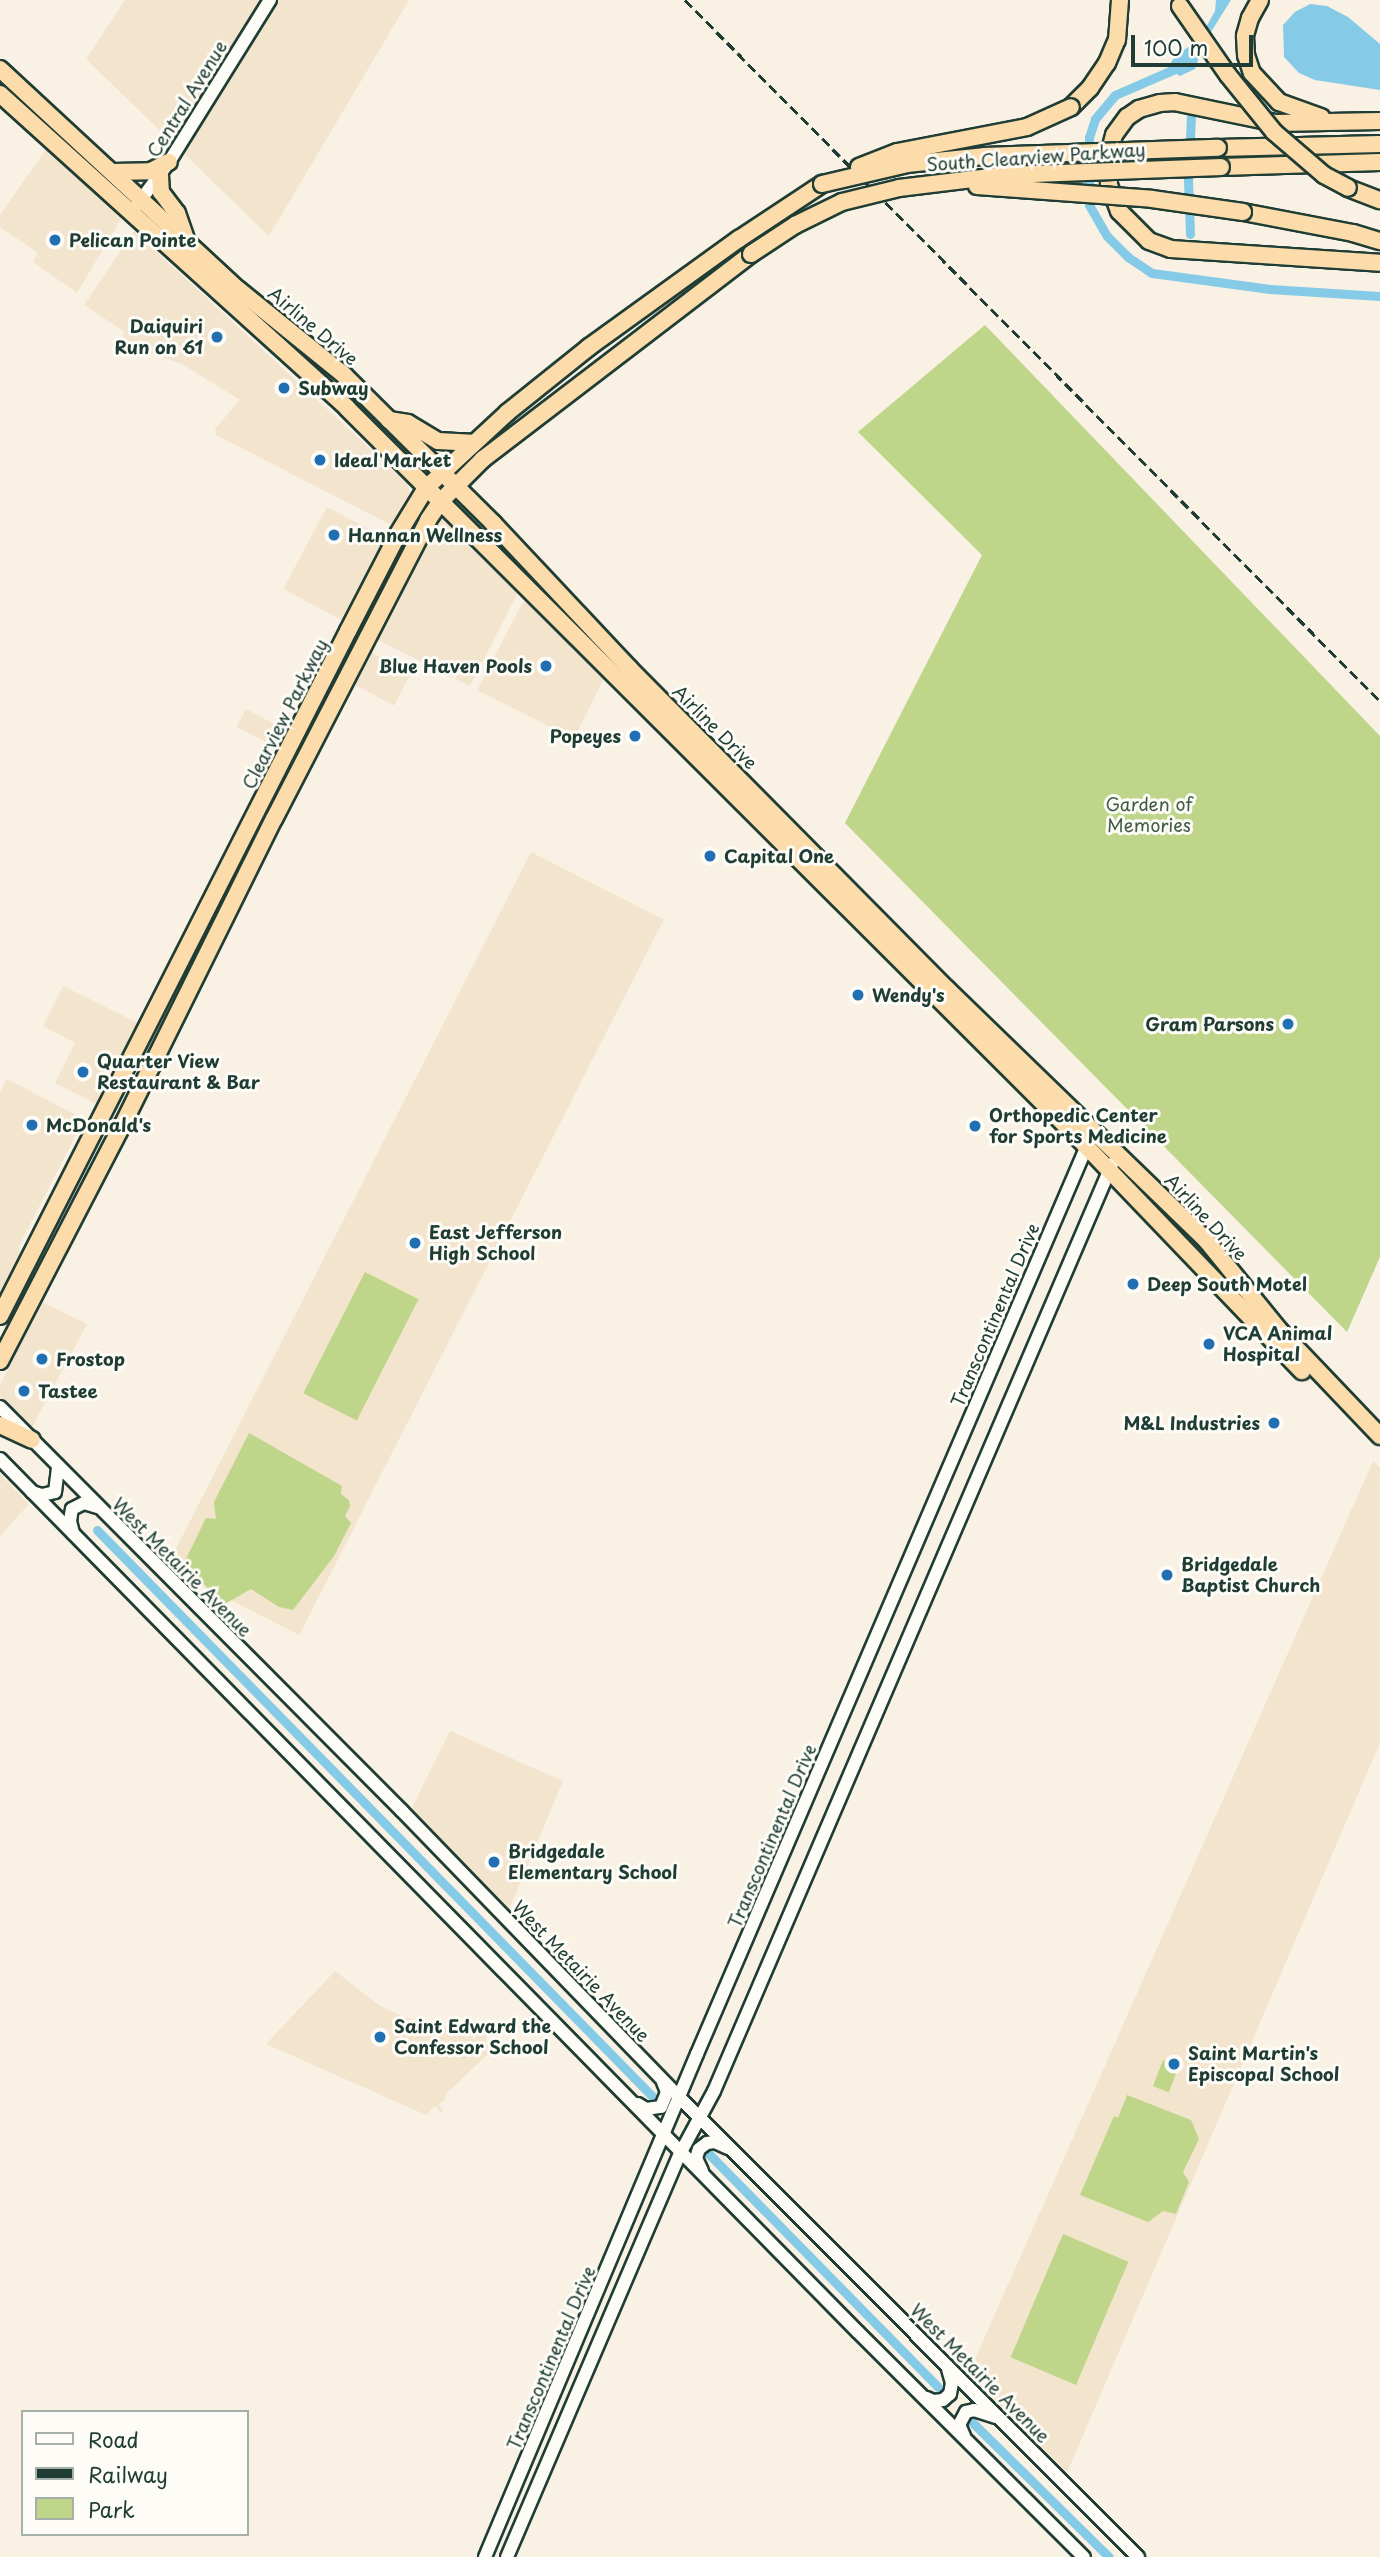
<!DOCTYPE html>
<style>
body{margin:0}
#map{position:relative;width:1380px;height:2557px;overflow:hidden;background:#f8f1e4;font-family:"Playpen Sans",sans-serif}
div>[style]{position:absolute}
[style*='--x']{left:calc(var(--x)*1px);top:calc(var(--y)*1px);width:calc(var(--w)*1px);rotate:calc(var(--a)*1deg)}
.built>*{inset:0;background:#f3e4cd;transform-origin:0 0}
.green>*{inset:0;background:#bfd58a;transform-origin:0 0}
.water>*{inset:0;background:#85cae6}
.stream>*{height:2.5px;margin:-1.25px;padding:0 1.25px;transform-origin:1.25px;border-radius:1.25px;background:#85cae6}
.canal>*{height:9px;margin:-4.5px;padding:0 4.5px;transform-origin:4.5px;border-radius:4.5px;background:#85cae6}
.roads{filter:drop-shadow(2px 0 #1f3d34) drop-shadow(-2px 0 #1f3d34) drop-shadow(0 2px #1f3d34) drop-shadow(0 -2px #1f3d34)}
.secondary>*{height:12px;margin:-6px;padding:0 6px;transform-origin:6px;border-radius:6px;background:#fdfcf7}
.highway>*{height:16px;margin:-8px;padding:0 8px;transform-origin:8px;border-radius:8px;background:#fddcac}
.rail>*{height:2.5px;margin-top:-1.25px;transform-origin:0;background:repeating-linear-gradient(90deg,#1f3d34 0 10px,transparent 0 15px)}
.bridges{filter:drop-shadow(2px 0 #1f3d34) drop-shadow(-2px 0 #1f3d34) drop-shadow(0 2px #1f3d34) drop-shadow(0 -2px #1f3d34)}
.highway-bridge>*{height:16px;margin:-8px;padding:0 8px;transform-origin:8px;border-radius:8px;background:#fddcac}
.dots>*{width:19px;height:19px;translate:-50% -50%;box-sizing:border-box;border:4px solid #fdfcf7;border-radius:50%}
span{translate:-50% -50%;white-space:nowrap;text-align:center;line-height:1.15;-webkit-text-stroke:6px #fdfcf7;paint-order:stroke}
.street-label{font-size:18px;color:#1f3d34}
.poi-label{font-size:18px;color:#1f3d34;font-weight:700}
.left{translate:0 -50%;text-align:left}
.right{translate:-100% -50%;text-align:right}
.park-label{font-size:18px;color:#3f5b45}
.legend{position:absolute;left:21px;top:2410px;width:228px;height:126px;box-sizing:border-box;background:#fdfcf7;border:2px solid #a4b0a9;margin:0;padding:9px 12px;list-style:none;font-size:21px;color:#1f3d34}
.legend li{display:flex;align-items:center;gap:14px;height:35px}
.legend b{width:35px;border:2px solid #a4b0a9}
.scale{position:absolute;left:1131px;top:35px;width:122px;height:32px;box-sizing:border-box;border:4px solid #1f3d34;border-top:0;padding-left:9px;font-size:21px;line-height:24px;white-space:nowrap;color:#1f3d34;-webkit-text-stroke:5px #fdfcf7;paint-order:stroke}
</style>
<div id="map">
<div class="built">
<div style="clip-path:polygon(125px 0,409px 0,269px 236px,86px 59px)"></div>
<div style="clip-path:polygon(47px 148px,122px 217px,77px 293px,33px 262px,38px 253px,0 227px,0 215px)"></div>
<div style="clip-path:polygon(134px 231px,408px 484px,410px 495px,393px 526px,216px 435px,215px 429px,240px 400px,182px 364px,120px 343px,125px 332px,84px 305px)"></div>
<div style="left:327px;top:507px;width:66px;height:93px;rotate:28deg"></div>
<div style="clip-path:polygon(444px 517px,519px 591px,470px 686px,376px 639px,437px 519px)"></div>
<div style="clip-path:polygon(527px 600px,605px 676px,574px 739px,477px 690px,522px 604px)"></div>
<div style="left:372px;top:653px;width:44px;height:36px;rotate:28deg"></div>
<div style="left:246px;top:709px;width:47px;height:20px;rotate:28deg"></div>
<div style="left:531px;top:852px;width:149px;height:803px;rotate:27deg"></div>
<div style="clip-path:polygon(63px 986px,138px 1023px,96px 1104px,55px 1083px,75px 1043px,43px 1026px)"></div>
<div style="clip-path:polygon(7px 1079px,84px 1119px,18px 1248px,22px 1251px,0 1294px,0 1092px)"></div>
<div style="clip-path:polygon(42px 1302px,87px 1324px,30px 1431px,0 1396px,0 1385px)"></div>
<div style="clip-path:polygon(1373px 1461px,1380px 1468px,1380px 1743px,1066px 2475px,963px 2386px)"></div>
<div style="clip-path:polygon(0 1474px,29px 1504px,0 1536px)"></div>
<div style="clip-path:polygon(450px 1731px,563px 1781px,508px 1912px,410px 1812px)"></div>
<div style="clip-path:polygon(335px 1971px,379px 2005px,403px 2017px,456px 2030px,487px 2028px,486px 2043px,492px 2050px,447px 2093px,444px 2098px,446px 2100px,438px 2104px,443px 2110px,441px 2112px,435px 2106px,426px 2115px,266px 2044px)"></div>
</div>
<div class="green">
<div style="clip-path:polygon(985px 325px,1380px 736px,1380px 1257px,1347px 1332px,845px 823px,982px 555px,858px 432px)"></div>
<div style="left:365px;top:1272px;width:60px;height:136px;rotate:27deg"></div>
<div style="clip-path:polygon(249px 1433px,342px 1486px,341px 1494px,349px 1500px,350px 1506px,345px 1516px,351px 1523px,334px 1556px,293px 1610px,279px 1607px,251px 1589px,225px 1604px,183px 1565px,206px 1518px,216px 1519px,214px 1502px)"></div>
<div style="left:1163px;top:2060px;width:17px;height:28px;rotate:21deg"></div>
<div style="clip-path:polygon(1127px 2095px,1191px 2120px,1199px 2139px,1183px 2172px,1189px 2182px,1176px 2214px,1163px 2211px,1148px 2222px,1080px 2195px,1114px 2116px,1118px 2118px)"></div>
<div style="left:1063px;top:2234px;width:71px;height:134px;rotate:23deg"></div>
</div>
<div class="water">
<div style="clip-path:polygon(1216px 0,1231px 0,1204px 43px,1195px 69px,1180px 76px,1175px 73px,1167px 76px,1166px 71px,1175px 56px,1199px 40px,1215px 11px)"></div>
<div style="clip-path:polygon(1310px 4px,1327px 6px,1348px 17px,1380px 44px,1380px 90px,1315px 80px,1299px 73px,1284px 57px,1283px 25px,1295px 12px)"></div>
</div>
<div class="stream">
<div style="--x:1188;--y:185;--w:3;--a:0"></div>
<div style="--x:1189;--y:189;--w:2;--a:0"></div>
</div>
<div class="canal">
<div style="--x:1177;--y:68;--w:68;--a:156.5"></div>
<div style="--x:1115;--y:95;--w:31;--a:130"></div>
<div style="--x:1095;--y:119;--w:19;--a:108"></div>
<div style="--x:1089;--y:137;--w:68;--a:90"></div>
<div style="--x:1089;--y:205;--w:36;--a:60"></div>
<div style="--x:1107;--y:236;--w:30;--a:45"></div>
<div style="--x:1128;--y:257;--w:29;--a:34"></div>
<div style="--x:1152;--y:273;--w:119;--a:7.7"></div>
<div style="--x:1270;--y:289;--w:110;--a:3.6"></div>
<div style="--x:1190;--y:234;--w:55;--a:-92.1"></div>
<div style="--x:1188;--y:179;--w:63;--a:-87.3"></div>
<div style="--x:97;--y:1530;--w:797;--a:45.56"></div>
<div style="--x:708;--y:2153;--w:328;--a:45.5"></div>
<div style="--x:972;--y:2422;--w:192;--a:44.6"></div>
</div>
<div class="roads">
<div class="secondary">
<div style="--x:137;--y:205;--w:54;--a:-53.3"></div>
<div style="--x:169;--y:162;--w:191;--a:-58.1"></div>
<div style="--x:0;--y:1407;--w:570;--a:45.14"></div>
<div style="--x:402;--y:1811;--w:398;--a:45.9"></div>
<div style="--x:679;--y:2097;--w:650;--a:45.06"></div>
<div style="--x:0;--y:1459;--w:1224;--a:45.5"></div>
<div style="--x:858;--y:2332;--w:319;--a:44.9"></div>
<div style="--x:32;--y:1492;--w:10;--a:17"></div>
<div style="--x:42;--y:1495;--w:13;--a:-13"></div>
<div style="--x:55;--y:1492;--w:25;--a:-83"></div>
<div style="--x:73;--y:1533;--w:12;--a:-104"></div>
<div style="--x:70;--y:1521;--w:12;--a:-81"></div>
<div style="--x:72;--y:1509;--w:13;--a:-27"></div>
<div style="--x:84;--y:1503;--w:14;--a:17"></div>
<div style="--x:638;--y:2104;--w:9;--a:32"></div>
<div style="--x:646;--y:2109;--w:15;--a:-8"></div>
<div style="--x:661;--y:2107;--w:16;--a:-68"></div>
<div style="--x:667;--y:2092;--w:11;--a:-112"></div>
<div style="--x:702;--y:2171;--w:14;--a:-115"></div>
<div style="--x:696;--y:2158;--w:9;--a:-72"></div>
<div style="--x:699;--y:2149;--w:10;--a:-37"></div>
<div style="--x:707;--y:2143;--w:8;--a:-7"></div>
<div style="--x:715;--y:2142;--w:14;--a:25"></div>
<div style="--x:927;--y:2398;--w:7;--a:27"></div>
<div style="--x:933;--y:2401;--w:10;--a:-6"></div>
<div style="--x:943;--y:2400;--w:9;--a:-41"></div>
<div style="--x:950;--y:2394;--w:11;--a:-80"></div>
<div style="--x:952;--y:2383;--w:18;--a:-106"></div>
<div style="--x:964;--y:2436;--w:12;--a:-114"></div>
<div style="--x:959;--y:2425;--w:15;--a:-62"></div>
<div style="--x:966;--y:2412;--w:8;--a:-14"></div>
<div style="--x:974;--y:2410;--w:23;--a:18"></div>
<div style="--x:485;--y:2557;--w:546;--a:-67.15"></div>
<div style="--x:697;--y:2054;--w:994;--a:-66.76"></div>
<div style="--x:507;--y:2557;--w:441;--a:-66.8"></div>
<div style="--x:681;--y:2152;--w:69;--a:-61.6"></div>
<div style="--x:714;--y:2091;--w:1009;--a:-66.76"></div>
</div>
<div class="highway">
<div style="--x:1260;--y:0;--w:21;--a:119"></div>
<div style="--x:1250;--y:18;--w:19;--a:106"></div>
<div style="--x:1245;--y:36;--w:19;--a:87"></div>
<div style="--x:1246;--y:55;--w:19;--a:72"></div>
<div style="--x:1252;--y:73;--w:40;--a:47"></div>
<div style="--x:1279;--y:102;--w:45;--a:19.7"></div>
<div style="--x:0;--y:69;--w:326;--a:42.8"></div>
<div style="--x:239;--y:290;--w:135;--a:39"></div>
<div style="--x:344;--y:375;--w:210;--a:44.8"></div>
<div style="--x:493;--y:523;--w:199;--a:46.8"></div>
<div style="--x:629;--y:668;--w:452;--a:45.3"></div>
<div style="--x:947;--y:989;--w:361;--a:44.1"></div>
<div style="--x:1206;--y:1240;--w:117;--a:50.9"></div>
<div style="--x:1280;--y:1331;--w:145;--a:46.4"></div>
<div style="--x:0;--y:94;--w:468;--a:42.1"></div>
<div style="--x:347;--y:408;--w:1044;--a:44.96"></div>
<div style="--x:1086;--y:1146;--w:312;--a:46.2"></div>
<div style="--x:1071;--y:107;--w:27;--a:-45"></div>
<div style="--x:1090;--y:88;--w:30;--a:-56"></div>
<div style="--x:1107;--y:63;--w:25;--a:-67"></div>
<div style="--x:1117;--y:40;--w:40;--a:-85.7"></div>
<div style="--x:1380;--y:121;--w:104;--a:178.9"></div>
<div style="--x:1276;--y:123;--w:103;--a:-168.3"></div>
<div style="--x:1175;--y:102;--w:15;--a:176"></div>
<div style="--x:1160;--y:103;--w:22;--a:164"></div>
<div style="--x:1139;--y:109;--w:14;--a:146"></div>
<div style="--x:1127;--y:117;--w:22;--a:126"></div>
<div style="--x:1114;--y:135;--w:23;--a:105"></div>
<div style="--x:1108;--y:157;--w:28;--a:88"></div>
<div style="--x:1109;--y:185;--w:28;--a:69"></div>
<div style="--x:1119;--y:211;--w:42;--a:45"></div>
<div style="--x:1149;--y:241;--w:23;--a:20"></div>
<div style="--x:1171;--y:249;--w:209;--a:3.8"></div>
<div style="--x:1218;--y:148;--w:162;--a:-1.4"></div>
<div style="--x:1221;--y:167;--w:159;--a:-1.8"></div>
<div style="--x:112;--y:172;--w:39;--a:-1"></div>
<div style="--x:151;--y:171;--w:20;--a:-27"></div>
<div style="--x:160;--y:175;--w:17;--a:87"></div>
<div style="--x:161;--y:192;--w:26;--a:53"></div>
<div style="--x:177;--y:213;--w:28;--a:71"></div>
<div style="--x:1348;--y:188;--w:34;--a:21"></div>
<div style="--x:1243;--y:212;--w:112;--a:10.8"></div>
<div style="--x:1353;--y:233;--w:28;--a:17"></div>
<div style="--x:389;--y:420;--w:19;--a:9"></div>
<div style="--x:408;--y:423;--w:35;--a:31"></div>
<div style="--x:438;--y:441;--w:34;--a:3"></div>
<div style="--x:0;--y:1316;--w:768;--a:-63.07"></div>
<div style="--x:348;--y:631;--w:109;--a:-62.7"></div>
<div style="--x:398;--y:534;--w:54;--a:-58.7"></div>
<div style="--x:426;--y:488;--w:112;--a:-42.8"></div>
<div style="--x:508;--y:412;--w:104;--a:-38.7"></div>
<div style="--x:589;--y:347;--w:185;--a:-35.8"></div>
<div style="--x:739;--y:239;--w:100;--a:-33.5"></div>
<div style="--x:0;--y:1361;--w:267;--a:-62.6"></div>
<div style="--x:123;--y:1124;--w:340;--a:-63.7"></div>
<div style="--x:274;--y:819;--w:336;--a:-62.7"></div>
<div style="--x:428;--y:520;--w:22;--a:-56"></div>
<div style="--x:440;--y:502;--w:61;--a:-45"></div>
<div style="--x:483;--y:459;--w:337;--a:-37.4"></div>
<div style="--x:0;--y:1425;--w:35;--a:25"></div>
</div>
</div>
<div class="rail">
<div style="--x:685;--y:0;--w:987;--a:45.25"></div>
</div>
<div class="bridges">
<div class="highway-bridge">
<div style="--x:1180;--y:6;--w:84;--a:55.2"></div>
<div style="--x:1228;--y:75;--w:73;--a:51.1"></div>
<div style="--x:1274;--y:132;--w:66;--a:40.7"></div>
<div style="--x:1324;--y:175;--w:27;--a:28"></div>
<div style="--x:859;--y:167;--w:41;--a:-21.5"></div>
<div style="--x:897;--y:152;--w:132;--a:-10.9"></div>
<div style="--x:1027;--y:127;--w:48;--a:-24.4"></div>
<div style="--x:822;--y:184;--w:87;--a:-13.2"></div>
<div style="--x:907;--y:164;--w:77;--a:-5.9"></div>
<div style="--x:984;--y:156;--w:234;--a:-2"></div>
<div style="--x:977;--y:186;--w:175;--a:4.2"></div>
<div style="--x:1152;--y:199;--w:92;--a:8.1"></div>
<div style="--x:751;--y:254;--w:53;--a:-33.4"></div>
<div style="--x:795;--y:225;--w:52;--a:-26.1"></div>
<div style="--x:842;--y:202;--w:59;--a:-13.8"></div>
<div style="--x:899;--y:188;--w:109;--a:-6.9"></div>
<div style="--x:1007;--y:175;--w:214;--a:-2.1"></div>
</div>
</div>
<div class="dots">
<div style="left:55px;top:240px;background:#1f6fb2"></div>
<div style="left:217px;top:337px;background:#1f6fb2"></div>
<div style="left:284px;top:388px;background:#1f6fb2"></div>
<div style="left:320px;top:460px;background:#1f6fb2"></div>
<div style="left:334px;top:535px;background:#1f6fb2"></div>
<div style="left:546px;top:666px;background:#1f6fb2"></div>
<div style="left:635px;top:736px;background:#1f6fb2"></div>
<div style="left:710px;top:856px;background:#1f6fb2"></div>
<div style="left:858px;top:995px;background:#1f6fb2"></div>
<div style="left:1288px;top:1024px;background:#1f6fb2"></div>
<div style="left:83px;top:1072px;background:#1f6fb2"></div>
<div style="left:32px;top:1125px;background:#1f6fb2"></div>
<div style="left:975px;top:1126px;background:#1f6fb2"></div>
<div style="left:415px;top:1243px;background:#1f6fb2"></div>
<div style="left:1133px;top:1284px;background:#1f6fb2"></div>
<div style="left:1209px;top:1344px;background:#1f6fb2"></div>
<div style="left:42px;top:1359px;background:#1f6fb2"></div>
<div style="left:24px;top:1391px;background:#1f6fb2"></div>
<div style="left:1274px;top:1423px;background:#1f6fb2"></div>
<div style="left:1167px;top:1575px;background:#1f6fb2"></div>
<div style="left:494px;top:1862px;background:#1f6fb2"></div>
<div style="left:380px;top:2037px;background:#1f6fb2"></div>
<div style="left:1174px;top:2064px;background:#1f6fb2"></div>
</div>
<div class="street-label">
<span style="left:187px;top:99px;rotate:-58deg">Central Avenue</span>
<span style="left:1036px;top:157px;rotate:-4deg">South Clearview Parkway</span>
<span style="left:313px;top:326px;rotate:40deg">Airline Drive</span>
<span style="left:285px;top:714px;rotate:-63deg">Clearview Parkway</span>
<span style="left:715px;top:727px;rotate:45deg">Airline Drive</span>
<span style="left:1206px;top:1217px;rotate:47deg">Airline Drive</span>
<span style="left:995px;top:1315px;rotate:-67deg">Transcontinental Drive</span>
<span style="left:182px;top:1567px;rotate:45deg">West Metairie Avenue</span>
<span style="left:772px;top:1836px;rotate:-67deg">Transcontinental Drive</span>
<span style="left:581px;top:1971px;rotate:46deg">West Metairie Avenue</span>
<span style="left:551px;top:2358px;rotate:-67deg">Transcontinental Drive</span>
<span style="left:980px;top:2373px;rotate:45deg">West Metairie Avenue</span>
</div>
<div class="poi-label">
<span class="left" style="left:69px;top:240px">Pelican Pointe</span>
<span class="right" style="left:203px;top:337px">Daiquiri<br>Run on 61</span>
<span class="left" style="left:298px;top:388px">Subway</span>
<span class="left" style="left:334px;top:460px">Ideal Market</span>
<span class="left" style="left:348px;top:535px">Hannan Wellness</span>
<span class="right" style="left:532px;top:666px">Blue Haven Pools</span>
<span class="right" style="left:621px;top:736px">Popeyes</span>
<span class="left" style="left:724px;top:856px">Capital One</span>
<span class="left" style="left:872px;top:995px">Wendy's</span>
<span class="right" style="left:1274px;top:1024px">Gram Parsons</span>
<span class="left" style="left:97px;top:1072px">Quarter View<br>Restaurant &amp; Bar</span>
<span class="left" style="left:989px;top:1126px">Orthopedic Center<br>for Sports Medicine</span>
<span class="left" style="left:46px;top:1125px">McDonald's</span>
<span class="left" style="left:429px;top:1243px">East Jefferson<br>High School</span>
<span class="left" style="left:1147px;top:1284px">Deep South Motel</span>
<span class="left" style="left:1223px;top:1344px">VCA Animal<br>Hospital</span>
<span class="left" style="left:56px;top:1359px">Frostop</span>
<span class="left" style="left:38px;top:1391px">Tastee</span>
<span class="right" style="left:1260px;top:1423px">M&amp;L Industries</span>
<span class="left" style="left:1181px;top:1575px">Bridgedale<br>Baptist Church</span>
<span class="left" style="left:508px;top:1862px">Bridgedale<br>Elementary School</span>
<span class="left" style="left:394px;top:2037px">Saint Edward the<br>Confessor School</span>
<span class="left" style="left:1188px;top:2064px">Saint Martin's<br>Episcopal School</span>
</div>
<div class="park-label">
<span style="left:1149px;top:815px">Garden of<br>Memories</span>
</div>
<ul class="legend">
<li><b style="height:9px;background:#fdfcf7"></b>Road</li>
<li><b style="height:9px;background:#1f3d34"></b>Railway</li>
<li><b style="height:19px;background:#bfd58a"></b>Park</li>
</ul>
<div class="scale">100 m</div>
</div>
